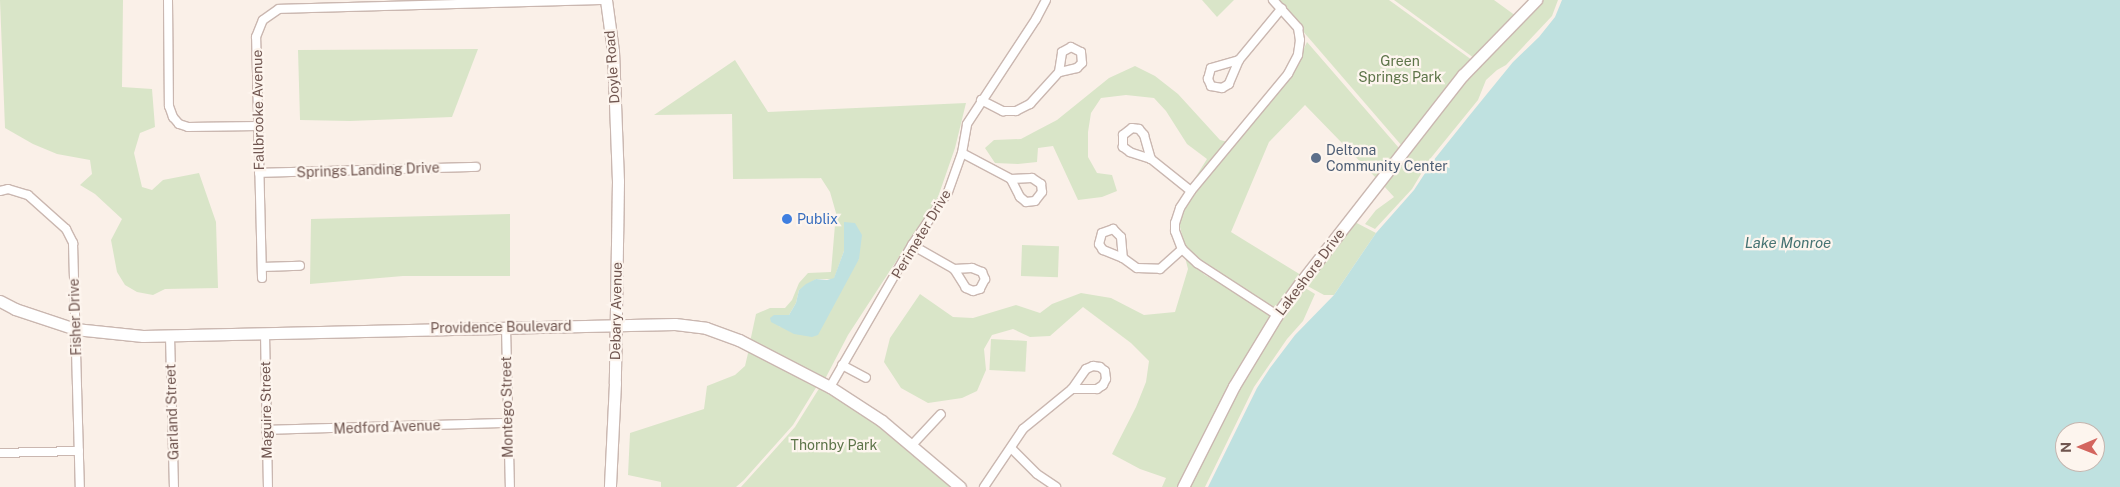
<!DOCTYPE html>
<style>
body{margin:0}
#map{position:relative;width:2120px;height:487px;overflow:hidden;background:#faf0e8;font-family:"Public Sans",sans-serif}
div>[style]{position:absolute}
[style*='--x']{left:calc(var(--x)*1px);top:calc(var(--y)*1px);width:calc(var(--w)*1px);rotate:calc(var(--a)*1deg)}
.green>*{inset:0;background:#d9e5c8;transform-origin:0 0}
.water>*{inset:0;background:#bfe1e0}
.roads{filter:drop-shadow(1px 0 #cab7b0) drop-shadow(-1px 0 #cab7b0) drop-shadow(0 1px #cab7b0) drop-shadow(0 -1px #cab7b0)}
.street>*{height:8px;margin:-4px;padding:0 4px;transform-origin:4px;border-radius:4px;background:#fff}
.secondary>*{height:11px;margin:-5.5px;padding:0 5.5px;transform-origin:5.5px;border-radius:5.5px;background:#fff}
.dots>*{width:14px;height:14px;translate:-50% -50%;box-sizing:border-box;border:2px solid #fdf5ee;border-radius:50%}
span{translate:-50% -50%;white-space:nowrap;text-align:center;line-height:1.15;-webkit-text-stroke:4.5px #fdf5ee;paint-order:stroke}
.park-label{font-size:14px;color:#5d7449}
.street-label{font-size:14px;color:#705650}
.service-label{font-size:14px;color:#4e5e75}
.left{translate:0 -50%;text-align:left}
.shop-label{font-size:14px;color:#366cbe}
.water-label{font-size:15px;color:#467373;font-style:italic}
.north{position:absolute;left:2055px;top:422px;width:50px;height:50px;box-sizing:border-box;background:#fdf5ee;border:1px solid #c5b5af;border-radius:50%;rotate:269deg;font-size:14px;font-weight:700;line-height:20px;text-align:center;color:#705650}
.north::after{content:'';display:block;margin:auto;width:18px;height:22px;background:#d3655e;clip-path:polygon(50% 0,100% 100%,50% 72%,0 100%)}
</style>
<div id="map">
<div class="green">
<div style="clip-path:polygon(0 0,123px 0,122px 87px,152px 89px,155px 127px,140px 133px,134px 153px,142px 187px,152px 190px,163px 180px,199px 173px,216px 222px,218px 288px,165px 289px,153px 295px,137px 292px,125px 285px,117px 272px,111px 240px,122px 219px,95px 194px,80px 185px,92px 174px,90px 160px,57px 154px,33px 144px,5px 128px)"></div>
<div style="clip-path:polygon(1202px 0,1234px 0,1217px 17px)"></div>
<div style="clip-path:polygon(1276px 0,1389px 0,1472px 60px,1402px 146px)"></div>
<div style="clip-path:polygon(1394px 0,1494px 0,1516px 16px,1474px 58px)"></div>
<div style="clip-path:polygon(1541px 0,1558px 0,1552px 16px,1506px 65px,1497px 70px,1486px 80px,1478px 100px,1430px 159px,1412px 189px,1375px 229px,1365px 224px,1376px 210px,1394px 197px,1383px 185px,1458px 87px)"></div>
<div style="clip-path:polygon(1307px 42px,1399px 148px,1378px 180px,1305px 105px,1269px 142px,1231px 232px,1301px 275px,1276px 310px,1199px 261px,1185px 247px,1179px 223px,1183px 209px,1194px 193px,1290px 78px)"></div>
<div style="clip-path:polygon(478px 49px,452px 117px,350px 121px,300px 120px,298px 50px)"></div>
<div style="clip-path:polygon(evenodd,735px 60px,768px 112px,966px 103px,955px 148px,938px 197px,848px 335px,824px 381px,750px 342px,756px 314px,770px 308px,785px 308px,792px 300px,799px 283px,808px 273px,831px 272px,836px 213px,830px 192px,821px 178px,733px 179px,732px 114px,654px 115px,735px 60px,844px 222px,859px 259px,780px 327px,774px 315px,789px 315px,796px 303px,799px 290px,816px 279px,834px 279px,844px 251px,844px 222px)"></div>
<div style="clip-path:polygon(1135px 66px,1155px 76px,1178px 94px,1220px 140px,1228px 142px,1190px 186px,1207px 159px,1187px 144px,1166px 111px,1154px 98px,1126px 95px,1101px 98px,1091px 113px,1088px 132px,1088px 157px,1097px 173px,1112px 175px,1117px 191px,1102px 197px,1078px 200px,1053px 146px,1038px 148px,1037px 162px,1018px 164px,995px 163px,985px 148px,994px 140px,1021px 139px,1036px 131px,1057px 120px,1109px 78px)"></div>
<div style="clip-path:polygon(510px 214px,510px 276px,403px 276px,310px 284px,311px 219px)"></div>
<div style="clip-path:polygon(1351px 220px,1376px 233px,1334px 295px,1324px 295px,1302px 283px)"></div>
<div style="left:1022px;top:245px;width:37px;height:31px;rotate:2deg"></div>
<div style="clip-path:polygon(1185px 257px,1205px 275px,1235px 291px,1272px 316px,1179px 487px,1162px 487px,1166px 478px,1140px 469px,1112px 454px,1136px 407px,1146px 382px,1149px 361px,1131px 343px,1083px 307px,1050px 336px,1030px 337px,1013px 329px,992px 335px,984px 349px,986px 370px,977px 391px,962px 398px,928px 403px,901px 388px,884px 362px,890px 338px,920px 294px,953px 317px,973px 318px,1016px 305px,1040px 313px,1052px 304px,1081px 293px,1111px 298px,1144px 315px,1175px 312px,1188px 269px)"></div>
<div style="clip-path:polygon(1302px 286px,1315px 294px,1303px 321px,1287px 339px,1254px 387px,1205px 487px,1188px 487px,1238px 387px,1280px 317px)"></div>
<div style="left:991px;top:339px;width:36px;height:31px;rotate:3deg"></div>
<div style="clip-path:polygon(749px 349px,817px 386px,793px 425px,744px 480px,736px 487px,661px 487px,661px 482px,628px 475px,630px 433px,704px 409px,707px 386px,735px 375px,745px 366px)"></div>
<div style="clip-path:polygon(820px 387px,856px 409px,955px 487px,741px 487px,795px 427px)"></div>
</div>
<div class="water">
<div style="clip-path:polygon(evenodd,1562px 0,2120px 0,2120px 487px,1208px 487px,1257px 388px,1270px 368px,1295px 335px,1334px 295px,1376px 233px,1414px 190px,1433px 161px,1469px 116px,1513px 62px,1539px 37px,1555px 17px,1562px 0,2065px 432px,2095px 432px,2095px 462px,2065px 462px,2065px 432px)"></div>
<div style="clip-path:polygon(844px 222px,855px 223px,862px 235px,859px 259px,818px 335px,812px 337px,794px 334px,771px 322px,770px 318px,774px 315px,789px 315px,796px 303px,799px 290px,806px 284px,816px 279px,827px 280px,834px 278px,844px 251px)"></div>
</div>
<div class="roads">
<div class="street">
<div style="--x:168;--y:0;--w:106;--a:89.5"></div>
<div style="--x:169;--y:106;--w:12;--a:70"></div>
<div style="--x:173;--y:117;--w:9;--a:49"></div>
<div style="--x:179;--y:124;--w:9;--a:18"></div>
<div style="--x:188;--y:127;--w:70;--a:-0.8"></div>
<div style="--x:1273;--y:0;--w:38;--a:48"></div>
<div style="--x:1298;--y:28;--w:12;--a:81"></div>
<div style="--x:1300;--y:40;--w:15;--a:98"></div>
<div style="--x:1298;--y:55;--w:21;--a:118"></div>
<div style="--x:1288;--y:74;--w:152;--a:129.7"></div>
<div style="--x:1191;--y:191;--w:20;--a:123"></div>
<div style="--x:1180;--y:208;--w:16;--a:108"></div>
<div style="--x:1175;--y:223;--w:8;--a:90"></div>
<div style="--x:1175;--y:231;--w:19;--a:69"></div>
<div style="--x:1182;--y:249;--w:21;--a:43"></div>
<div style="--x:1197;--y:263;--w:95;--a:33"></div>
<div style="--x:1071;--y:47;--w:11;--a:27"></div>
<div style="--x:1081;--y:52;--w:11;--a:85"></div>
<div style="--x:1082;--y:63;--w:7;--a:135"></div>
<div style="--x:1077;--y:68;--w:18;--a:167"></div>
<div style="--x:1059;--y:72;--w:20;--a:-81"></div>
<div style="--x:1062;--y:52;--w:10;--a:-29"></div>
<div style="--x:1239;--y:60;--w:26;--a:113"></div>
<div style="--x:1229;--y:84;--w:8;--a:150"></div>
<div style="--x:1222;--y:88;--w:11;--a:-170"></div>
<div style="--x:1211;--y:86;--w:8;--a:-113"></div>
<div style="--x:1208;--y:79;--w:11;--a:-75"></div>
<div style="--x:1211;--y:68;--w:29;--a:-16"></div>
<div style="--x:1239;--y:60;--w:67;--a:-50.4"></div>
<div style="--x:981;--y:100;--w:25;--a:27"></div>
<div style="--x:1003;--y:111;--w:13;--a:0"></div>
<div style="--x:1016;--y:111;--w:16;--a:-27"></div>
<div style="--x:1030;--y:104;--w:43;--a:-47.8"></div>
<div style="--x:1132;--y:128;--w:7;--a:8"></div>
<div style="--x:1139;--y:129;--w:8;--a:50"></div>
<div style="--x:1144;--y:135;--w:25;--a:74"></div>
<div style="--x:1151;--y:159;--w:22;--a:-162"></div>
<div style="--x:1130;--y:152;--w:9;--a:-144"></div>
<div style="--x:1123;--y:147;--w:12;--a:-90"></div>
<div style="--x:1123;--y:135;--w:11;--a:-38"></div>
<div style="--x:962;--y:153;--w:55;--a:28"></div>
<div style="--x:1151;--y:159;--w:51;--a:38.7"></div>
<div style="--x:259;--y:173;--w:217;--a:-1.6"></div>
<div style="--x:1032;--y:178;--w:11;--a:34"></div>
<div style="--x:1041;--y:184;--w:8;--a:83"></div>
<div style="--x:1042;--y:192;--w:11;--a:128"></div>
<div style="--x:1035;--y:201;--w:9;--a:174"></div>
<div style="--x:1026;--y:202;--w:8;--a:-140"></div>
<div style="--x:1020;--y:197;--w:20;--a:-117"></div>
<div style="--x:1011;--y:179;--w:21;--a:-3"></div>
<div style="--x:0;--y:191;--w:8;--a:-14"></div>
<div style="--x:8;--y:189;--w:21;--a:17"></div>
<div style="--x:28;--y:195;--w:51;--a:41.8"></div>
<div style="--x:66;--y:229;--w:16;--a:63"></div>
<div style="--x:73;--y:243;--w:244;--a:88.4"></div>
<div style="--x:1113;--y:229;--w:11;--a:45"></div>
<div style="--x:1121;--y:237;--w:21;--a:85"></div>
<div style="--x:1123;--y:258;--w:22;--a:-158"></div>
<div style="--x:1103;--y:250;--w:7;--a:-124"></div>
<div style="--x:1099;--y:244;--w:11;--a:-75"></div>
<div style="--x:1102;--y:233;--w:12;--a:-20"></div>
<div style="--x:912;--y:245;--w:48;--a:29.7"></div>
<div style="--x:1123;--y:258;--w:17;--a:36"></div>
<div style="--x:1137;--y:268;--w:23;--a:2"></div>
<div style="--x:1160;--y:269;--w:30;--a:-42"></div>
<div style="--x:262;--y:267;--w:38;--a:-2"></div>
<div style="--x:972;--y:268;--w:11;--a:22"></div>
<div style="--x:982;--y:272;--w:8;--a:67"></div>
<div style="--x:985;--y:279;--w:11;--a:117"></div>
<div style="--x:980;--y:289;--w:7;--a:164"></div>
<div style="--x:973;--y:291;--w:8;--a:-157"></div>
<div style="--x:966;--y:288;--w:22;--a:-122"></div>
<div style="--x:954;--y:269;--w:18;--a:-3"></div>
<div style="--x:262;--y:278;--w:241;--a:-91.4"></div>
<div style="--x:256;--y:37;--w:18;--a:-68"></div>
<div style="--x:263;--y:20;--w:19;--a:-35"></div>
<div style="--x:279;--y:9;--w:327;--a:-1.6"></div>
<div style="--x:506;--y:327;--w:160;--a:88.6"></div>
<div style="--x:265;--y:333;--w:154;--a:88.9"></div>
<div style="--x:170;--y:336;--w:151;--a:88.5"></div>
<div style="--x:842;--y:365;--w:27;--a:28"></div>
<div style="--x:1093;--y:366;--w:7;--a:8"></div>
<div style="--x:1100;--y:367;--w:6;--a:39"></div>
<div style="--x:1105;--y:371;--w:8;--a:83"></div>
<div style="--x:1106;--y:379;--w:7;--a:117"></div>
<div style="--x:1103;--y:385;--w:7;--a:146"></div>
<div style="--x:1097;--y:389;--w:25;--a:180"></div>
<div style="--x:1072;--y:389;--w:24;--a:-55"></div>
<div style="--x:1086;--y:369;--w:8;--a:-23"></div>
<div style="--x:830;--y:387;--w:164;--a:-60"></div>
<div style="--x:912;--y:245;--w:64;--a:-55.8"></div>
<div style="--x:948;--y:192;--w:41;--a:-70.3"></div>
<div style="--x:962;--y:153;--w:29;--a:-80"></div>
<div style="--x:967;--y:124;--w:126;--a:-56.7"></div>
<div style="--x:1036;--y:19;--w:21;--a:-62"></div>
<div style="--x:266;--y:430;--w:241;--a:-1.7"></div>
<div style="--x:912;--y:445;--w:42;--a:-46.9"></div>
<div style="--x:1012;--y:449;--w:35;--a:45"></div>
<div style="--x:1037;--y:474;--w:23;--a:34"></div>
<div style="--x:0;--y:453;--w:79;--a:-1.5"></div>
<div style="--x:984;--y:487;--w:70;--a:-56.1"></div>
<div style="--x:1023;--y:429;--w:63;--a:-39.2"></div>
</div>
<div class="secondary">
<div style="--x:606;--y:0;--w:51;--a:82.2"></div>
<div style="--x:613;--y:51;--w:130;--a:87.8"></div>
<div style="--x:618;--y:181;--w:202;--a:90.9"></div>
<div style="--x:615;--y:383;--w:104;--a:92.8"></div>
<div style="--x:0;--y:301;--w:17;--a:28"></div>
<div style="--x:15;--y:309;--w:63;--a:18.4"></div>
<div style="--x:75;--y:329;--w:68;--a:5.9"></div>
<div style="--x:143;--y:336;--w:532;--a:-1.29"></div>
<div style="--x:675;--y:324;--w:31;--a:7"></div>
<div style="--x:706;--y:328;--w:35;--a:20"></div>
<div style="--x:739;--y:340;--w:102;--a:27.3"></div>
<div style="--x:830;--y:387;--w:62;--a:33.2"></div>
<div style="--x:882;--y:421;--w:102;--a:40.2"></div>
<div style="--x:1183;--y:487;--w:113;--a:-63.2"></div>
<div style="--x:1234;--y:386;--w:83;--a:-58.8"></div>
<div style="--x:1277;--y:315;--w:41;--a:-54"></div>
<div style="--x:1301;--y:282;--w:263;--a:-52"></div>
<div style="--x:1463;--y:75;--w:105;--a:-45.8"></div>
</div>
</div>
<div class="dots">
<div style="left:1316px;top:158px;background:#5c6f8a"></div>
<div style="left:787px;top:219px;background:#3f7fe0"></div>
</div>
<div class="park-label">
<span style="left:1400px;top:69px">Green<br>Springs Park</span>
<span style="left:834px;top:445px">Thornby Park</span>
</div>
<div class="street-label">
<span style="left:612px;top:67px;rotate:-94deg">Doyle Road</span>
<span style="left:258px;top:110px;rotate:-91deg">Fallbrooke Avenue</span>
<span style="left:368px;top:170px;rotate:-2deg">Springs Landing Drive</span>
<span style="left:921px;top:234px;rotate:-59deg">Perimeter Drive</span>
<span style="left:1310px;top:272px;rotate:-53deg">Lakeshore Drive</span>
<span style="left:616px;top:311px;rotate:-89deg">Debary Avenue</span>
<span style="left:75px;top:317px;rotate:-92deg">Fisher Drive</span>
<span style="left:501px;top:327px;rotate:-1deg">Providence Boulevard</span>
<span style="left:507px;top:407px;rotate:-91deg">Montego Street</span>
<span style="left:266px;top:410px;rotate:-91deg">Maguire Street</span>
<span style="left:172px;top:412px;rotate:-92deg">Garland Street</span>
<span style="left:387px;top:427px;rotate:-2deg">Medford Avenue</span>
</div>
<div class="service-label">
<span class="left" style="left:1326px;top:158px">Deltona<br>Community Center</span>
</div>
<div class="shop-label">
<span class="left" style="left:797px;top:219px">Publix</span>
</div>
<div class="water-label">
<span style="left:1788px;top:243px">Lake Monroe</span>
</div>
<div class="north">N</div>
</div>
